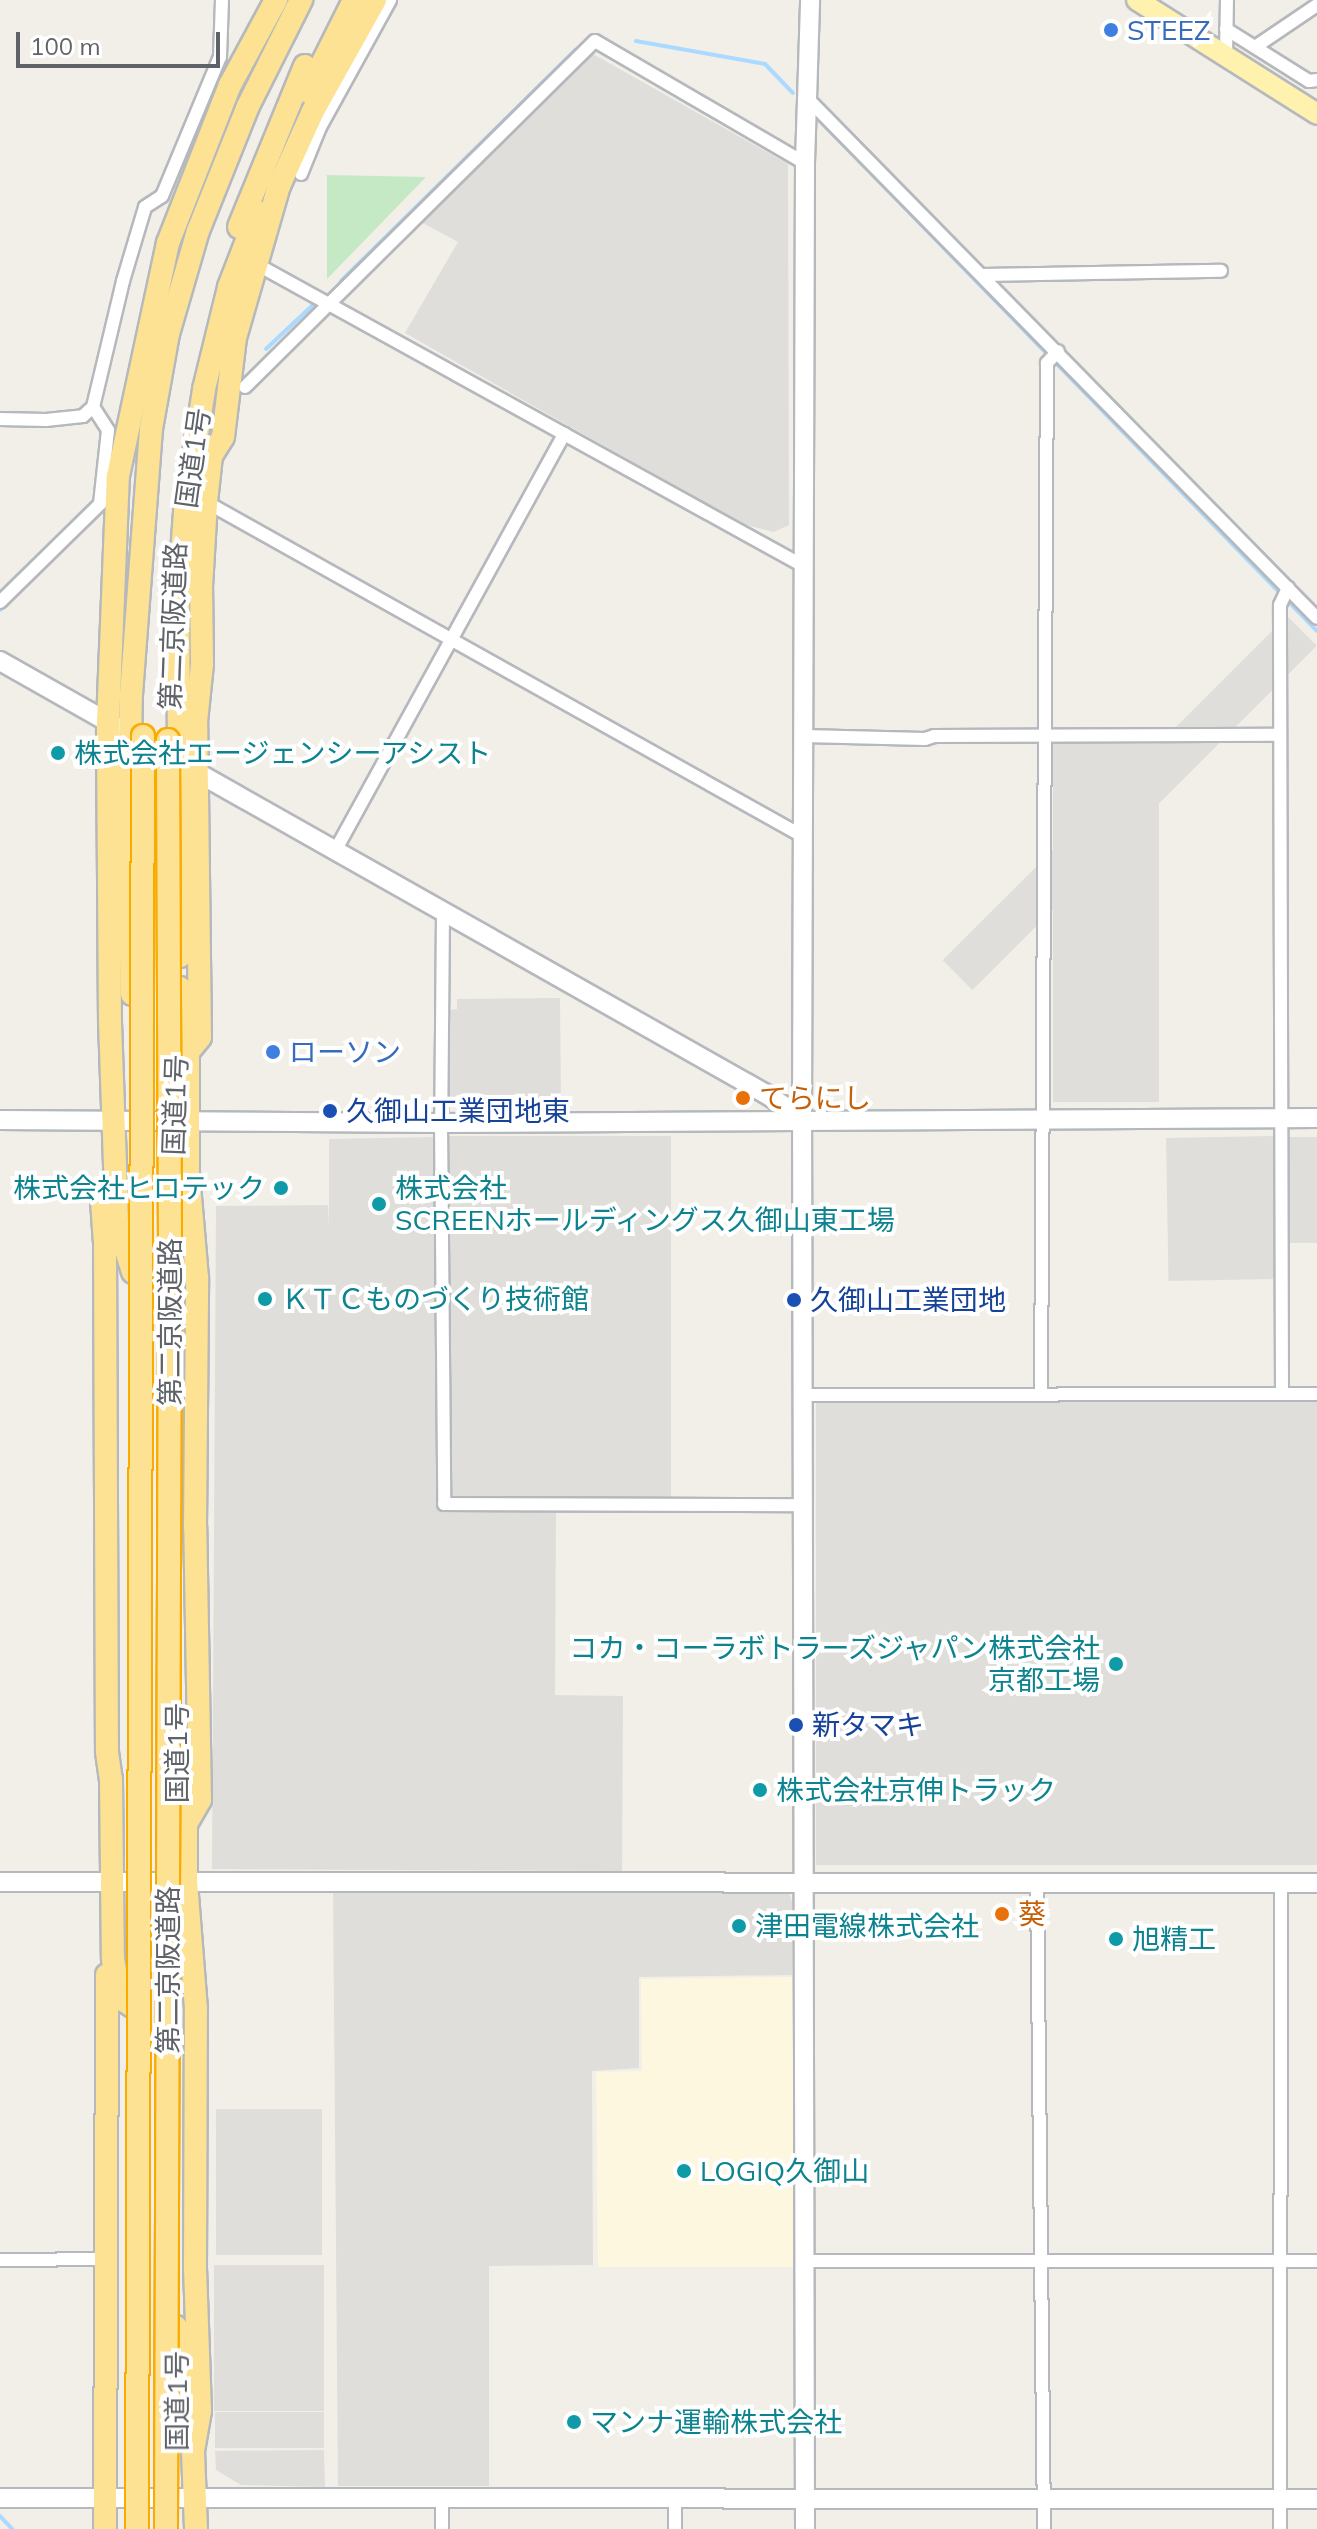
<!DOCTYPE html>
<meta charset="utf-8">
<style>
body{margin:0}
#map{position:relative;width:1317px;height:2529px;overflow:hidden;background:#f1efe8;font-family:Mulish,"Noto Sans JP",sans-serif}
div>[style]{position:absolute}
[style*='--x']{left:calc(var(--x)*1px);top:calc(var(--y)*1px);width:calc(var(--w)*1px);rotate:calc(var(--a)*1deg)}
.commercial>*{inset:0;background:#fef7e0}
.industrial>*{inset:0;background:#e0deda;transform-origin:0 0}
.green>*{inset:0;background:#c5e8c5}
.stream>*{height:4px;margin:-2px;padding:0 2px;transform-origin:2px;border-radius:2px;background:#aadaff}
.roads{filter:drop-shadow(2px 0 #b5b8bc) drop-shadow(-2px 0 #b5b8bc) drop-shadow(0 2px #b5b8bc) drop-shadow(0 -2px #b5b8bc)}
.street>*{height:12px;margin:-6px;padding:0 6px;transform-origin:6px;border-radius:6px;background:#fff}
.secondary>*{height:18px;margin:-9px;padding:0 9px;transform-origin:9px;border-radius:9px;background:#fff}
.primary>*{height:20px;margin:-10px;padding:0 10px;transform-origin:10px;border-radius:10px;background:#fff2af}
.highway>*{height:22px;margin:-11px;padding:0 11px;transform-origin:11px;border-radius:11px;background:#fde293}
.bridges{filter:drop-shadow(2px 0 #f9ab00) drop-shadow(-2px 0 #f9ab00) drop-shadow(0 2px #f9ab00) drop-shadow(0 -2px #f9ab00)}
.highway-bridge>*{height:22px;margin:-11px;padding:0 11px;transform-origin:11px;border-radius:11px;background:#fde293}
.dots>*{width:22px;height:22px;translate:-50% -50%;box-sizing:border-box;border:4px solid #fff;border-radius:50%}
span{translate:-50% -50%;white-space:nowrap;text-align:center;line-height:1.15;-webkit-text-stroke:8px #fff;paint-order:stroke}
.shop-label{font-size:28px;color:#366cbe}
.left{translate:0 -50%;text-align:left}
.street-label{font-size:28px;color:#5f6368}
.culture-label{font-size:28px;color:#0d838f}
.right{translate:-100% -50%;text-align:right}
.food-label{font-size:28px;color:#c56008}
.transit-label{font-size:28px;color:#164399}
.scale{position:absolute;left:16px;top:32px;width:204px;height:36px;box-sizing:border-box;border:4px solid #5f6368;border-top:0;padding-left:10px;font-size:24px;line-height:28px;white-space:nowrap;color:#5f6368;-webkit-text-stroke:6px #fff;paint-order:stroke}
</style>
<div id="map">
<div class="commercial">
<div style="clip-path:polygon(792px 1977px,794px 2267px,598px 2267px,596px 2072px,642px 2071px,641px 1979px)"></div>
</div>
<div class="industrial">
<div style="clip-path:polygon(593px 54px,788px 164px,789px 525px,774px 532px,742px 524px,405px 333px,458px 242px,421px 222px)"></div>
<div style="left:1287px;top:616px;width:42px;height:487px;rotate:45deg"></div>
<div style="left:1053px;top:744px;width:106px;height:358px"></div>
<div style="clip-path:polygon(560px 998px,561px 1104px,449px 1105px,448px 1010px,457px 1009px,457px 999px)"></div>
<div style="left:671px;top:1136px;width:364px;height:225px;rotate:90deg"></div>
<div style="left:1276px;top:1136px;width:143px;height:110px;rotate:89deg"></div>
<div style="clip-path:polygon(437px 1137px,437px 1508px,556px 1509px,555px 1695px,623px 1696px,622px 1871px,212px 1869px,216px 1206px,328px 1205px,329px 1227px,329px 1139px)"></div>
<div style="left:1287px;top:1137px;width:30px;height:106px"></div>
<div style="left:1317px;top:1402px;width:463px;height:501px;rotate:90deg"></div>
<div style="clip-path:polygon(775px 1887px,789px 1893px,792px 1902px,792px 1975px,639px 1977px,639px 2068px,592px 2071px,593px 2265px,489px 2266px,489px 2486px,338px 2486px,333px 1889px)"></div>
<div style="left:322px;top:2109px;width:146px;height:106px;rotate:90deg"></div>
<div style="left:324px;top:2265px;width:146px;height:110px;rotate:90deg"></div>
<div style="left:324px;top:2412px;width:36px;height:109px;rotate:90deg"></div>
<div style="clip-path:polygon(324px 2450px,325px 2487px,241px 2485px,216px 2470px,215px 2451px)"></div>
</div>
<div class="green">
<div style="clip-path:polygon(327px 175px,426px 177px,327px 279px)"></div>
</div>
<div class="stream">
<div style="--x:636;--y:41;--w:131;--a:10.1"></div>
<div style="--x:765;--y:64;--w:40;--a:46"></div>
<div style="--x:820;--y:121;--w:712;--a:45.74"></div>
<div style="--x:341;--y:281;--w:329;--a:-44.6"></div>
<div style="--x:266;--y:349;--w:66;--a:-43.2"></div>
<div style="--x:0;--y:610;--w:11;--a:-41"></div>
<div style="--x:0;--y:2516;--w:18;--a:47"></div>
</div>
<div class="roads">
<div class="street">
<div style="--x:1226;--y:29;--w:98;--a:32.1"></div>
<div style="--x:1309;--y:81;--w:8;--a:-7"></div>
<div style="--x:1255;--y:47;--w:75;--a:-34.1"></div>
<div style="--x:1226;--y:56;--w:56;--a:-89"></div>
<div style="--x:807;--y:98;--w:728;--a:45.56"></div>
<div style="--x:301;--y:174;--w:51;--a:-68"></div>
<div style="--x:320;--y:127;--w:145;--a:-61.1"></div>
<div style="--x:258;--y:265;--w:625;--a:28.9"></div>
<div style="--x:982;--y:275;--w:239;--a:-1"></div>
<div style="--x:245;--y:387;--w:492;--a:-44.7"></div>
<div style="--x:595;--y:41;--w:243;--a:30.2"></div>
<div style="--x:0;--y:419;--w:46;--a:1.2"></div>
<div style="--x:46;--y:420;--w:37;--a:-6"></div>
<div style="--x:83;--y:416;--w:13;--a:-42"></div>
<div style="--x:206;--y:502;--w:685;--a:29.26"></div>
<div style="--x:0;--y:602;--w:140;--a:-44.4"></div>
<div style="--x:100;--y:504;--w:74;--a:-83.8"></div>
<div style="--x:108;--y:430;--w:27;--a:-123"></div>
<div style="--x:93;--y:407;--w:130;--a:-76.6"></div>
<div style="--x:123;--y:281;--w:77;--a:-73.4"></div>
<div style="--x:145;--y:207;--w:20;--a:-33"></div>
<div style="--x:162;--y:196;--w:151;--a:-67.4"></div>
<div style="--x:220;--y:57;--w:57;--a:-88"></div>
<div style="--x:804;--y:736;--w:121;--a:1.4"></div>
<div style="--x:925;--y:739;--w:9;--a:-18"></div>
<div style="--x:934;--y:736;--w:346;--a:-0.2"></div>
<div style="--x:335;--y:851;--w:476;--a:-61.2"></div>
<div style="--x:443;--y:914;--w:209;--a:90.5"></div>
<div style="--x:441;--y:1123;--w:381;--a:89.5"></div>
<div style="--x:444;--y:1504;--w:360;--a:0.2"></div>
<div style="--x:1282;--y:1394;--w:789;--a:-90.15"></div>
<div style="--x:1280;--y:605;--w:19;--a:-65"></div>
<div style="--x:804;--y:1395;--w:513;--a:-0.11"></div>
<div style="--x:1041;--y:1395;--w:1032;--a:-89.67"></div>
<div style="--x:1047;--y:363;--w:16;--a:-47"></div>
<div style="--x:1037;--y:1882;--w:647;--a:89.38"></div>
<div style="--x:0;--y:2260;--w:105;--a:-0.5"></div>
<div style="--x:804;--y:2261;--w:513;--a:0"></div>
<div style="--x:442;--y:2499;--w:30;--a:90"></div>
<div style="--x:675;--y:2500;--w:29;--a:90"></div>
<div style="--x:1280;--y:2529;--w:646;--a:-89.91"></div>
</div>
<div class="secondary">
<div style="--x:0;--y:661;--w:880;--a:29.48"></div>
<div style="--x:766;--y:1094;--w:43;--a:33.7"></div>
<div style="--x:0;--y:1120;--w:441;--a:0.4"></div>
<div style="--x:441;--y:1123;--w:876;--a:-0.33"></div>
<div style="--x:0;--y:1882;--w:1317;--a:0.04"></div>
<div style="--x:0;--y:2498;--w:1317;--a:0.04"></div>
<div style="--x:805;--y:2529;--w:1411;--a:-90.12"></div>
<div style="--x:802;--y:1118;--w:955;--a:-89.82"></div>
<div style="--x:805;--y:163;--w:163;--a:-88.2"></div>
</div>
<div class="primary">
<div style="--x:1137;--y:0;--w:213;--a:32.3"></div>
</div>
<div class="highway">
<div style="--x:308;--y:92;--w:103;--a:-63.4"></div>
<div style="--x:239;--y:227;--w:174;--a:-67.7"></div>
<div style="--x:180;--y:956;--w:349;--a:-90.3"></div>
<div style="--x:178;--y:607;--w:96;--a:-85.8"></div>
<div style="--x:185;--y:511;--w:123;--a:-81.1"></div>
<div style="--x:204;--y:389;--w:105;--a:-76.2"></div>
<div style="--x:229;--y:287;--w:80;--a:-68.9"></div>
<div style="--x:180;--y:988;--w:64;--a:82.9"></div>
<div style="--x:132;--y:994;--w:147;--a:-91.6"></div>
<div style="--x:128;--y:847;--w:152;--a:-88.9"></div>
<div style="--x:131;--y:695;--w:267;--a:-85.7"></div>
<div style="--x:151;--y:429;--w:97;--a:-79.9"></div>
<div style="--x:168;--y:334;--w:107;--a:-73.8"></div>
<div style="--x:198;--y:231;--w:135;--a:-68.2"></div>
<div style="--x:248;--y:106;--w:119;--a:-63.4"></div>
<div style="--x:102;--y:1201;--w:39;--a:86"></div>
<div style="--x:105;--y:1240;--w:512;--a:89.78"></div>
<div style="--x:107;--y:1752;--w:27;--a:82"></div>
<div style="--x:111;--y:1779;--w:180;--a:89.4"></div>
<div style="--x:113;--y:1959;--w:40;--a:80"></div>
<div style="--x:120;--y:1998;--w:17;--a:33"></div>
<div style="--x:133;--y:1272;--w:52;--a:-107.7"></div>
<div style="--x:117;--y:1222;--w:199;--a:-92"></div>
<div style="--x:110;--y:1023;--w:301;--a:-90.4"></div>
<div style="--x:108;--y:722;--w:246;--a:-87.7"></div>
<div style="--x:118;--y:476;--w:238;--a:-77.9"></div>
<div style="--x:168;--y:243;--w:170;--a:-68.6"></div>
<div style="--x:230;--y:85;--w:97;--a:-61.6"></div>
<div style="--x:179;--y:1778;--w:47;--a:81.3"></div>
<div style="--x:176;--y:2327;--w:50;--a:72.6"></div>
<div style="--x:105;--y:2529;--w:554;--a:-89.79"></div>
<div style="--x:196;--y:2529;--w:78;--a:-92.2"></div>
<div style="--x:193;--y:2451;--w:41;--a:-80.1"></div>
<div style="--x:200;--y:2411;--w:142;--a:-92"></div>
<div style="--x:195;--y:2269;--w:260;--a:-89.8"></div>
<div style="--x:196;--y:2009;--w:128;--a:-94.5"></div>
<div style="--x:186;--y:1881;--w:57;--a:-90"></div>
<div style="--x:186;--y:1824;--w:28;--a:-60"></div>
<div style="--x:200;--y:1800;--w:273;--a:-91"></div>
<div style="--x:195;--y:1527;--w:249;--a:-89.5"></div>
<div style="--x:197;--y:1278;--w:105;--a:-94.9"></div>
<div style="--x:188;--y:1173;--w:121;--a:-90"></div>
<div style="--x:188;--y:1052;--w:19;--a:-51"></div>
<div style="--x:200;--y:1037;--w:315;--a:-90.7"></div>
<div style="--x:196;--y:722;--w:58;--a:-84.1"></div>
<div style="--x:202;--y:664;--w:77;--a:-90.7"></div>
<div style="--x:201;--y:587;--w:85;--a:-86.6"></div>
<div style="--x:206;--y:502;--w:46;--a:-83.8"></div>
<div style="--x:211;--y:456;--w:22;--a:-58"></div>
<div style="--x:223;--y:437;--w:100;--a:-83.1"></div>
<div style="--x:235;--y:338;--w:158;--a:-73.9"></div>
<div style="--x:279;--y:186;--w:82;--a:-65.6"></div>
<div style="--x:313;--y:111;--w:127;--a:-60.8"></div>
</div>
</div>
<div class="bridges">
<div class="highway-bridge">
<div style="--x:137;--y:2529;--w:1793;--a:-89.81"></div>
<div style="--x:166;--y:2529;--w:1284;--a:-89.82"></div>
<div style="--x:170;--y:1245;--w:505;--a:-90.23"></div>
</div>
</div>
<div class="dots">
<div style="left:1111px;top:30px;background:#3f7fe0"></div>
<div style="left:58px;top:753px;background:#0f9aa8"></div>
<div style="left:273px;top:1052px;background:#3f7fe0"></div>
<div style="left:743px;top:1098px;background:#e8710a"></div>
<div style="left:330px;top:1111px;background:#1a4fb4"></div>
<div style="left:281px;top:1188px;background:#0f9aa8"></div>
<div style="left:379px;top:1204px;background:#0f9aa8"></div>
<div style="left:265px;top:1299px;background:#0f9aa8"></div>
<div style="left:794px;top:1300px;background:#1a4fb4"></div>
<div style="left:1116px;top:1664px;background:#0f9aa8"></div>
<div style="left:796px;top:1725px;background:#1a4fb4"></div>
<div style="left:760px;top:1790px;background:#0f9aa8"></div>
<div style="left:1002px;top:1914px;background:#e8710a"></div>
<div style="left:739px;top:1926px;background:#0f9aa8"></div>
<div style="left:1116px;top:1939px;background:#0f9aa8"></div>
<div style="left:684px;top:2171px;background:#0f9aa8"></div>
<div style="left:574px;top:2422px;background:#0f9aa8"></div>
</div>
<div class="shop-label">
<span class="left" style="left:1127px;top:30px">STEEZ</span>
<span class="left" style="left:289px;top:1052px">ローソン</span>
</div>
<div class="street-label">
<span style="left:193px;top:458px;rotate:-82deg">国道1号</span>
<span style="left:173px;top:626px;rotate:-88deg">第二京阪道路</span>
<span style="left:175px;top:1105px;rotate:-88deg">国道1号</span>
<span style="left:170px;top:1322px;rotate:-90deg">第二京阪道路</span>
<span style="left:177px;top:1753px;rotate:-90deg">国道1号</span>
<span style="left:168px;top:1970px;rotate:-90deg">第二京阪道路</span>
<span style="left:177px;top:2401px;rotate:-90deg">国道1号</span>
</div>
<div class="culture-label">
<span class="left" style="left:74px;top:753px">株式会社エージェンシーアシスト</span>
<span class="right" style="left:265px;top:1188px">株式会社ヒロテック</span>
<span class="left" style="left:395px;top:1204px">株式会社<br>SCREENホールディングス久御山東工場</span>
<span class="left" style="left:281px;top:1299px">ＫＴＣものづくり技術館</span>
<span class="right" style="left:1100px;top:1664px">コカ・コーラボトラーズジャパン株式会社<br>京都工場</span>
<span class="left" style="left:776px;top:1790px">株式会社京伸トラック</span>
<span class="left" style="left:755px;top:1926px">津田電線株式会社</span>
<span class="left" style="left:1132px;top:1939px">旭精工</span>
<span class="left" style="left:700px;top:2171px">LOGIQ久御山</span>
<span class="left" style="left:590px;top:2422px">マンナ運輸株式会社</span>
</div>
<div class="food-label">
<span class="left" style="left:759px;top:1098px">てらにし</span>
<span class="left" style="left:1018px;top:1914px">葵</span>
</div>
<div class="transit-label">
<span class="left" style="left:346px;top:1111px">久御山工業団地東</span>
<span class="left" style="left:810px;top:1300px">久御山工業団地</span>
<span class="left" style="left:812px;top:1725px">新タマキ</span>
</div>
<div class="scale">100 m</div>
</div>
